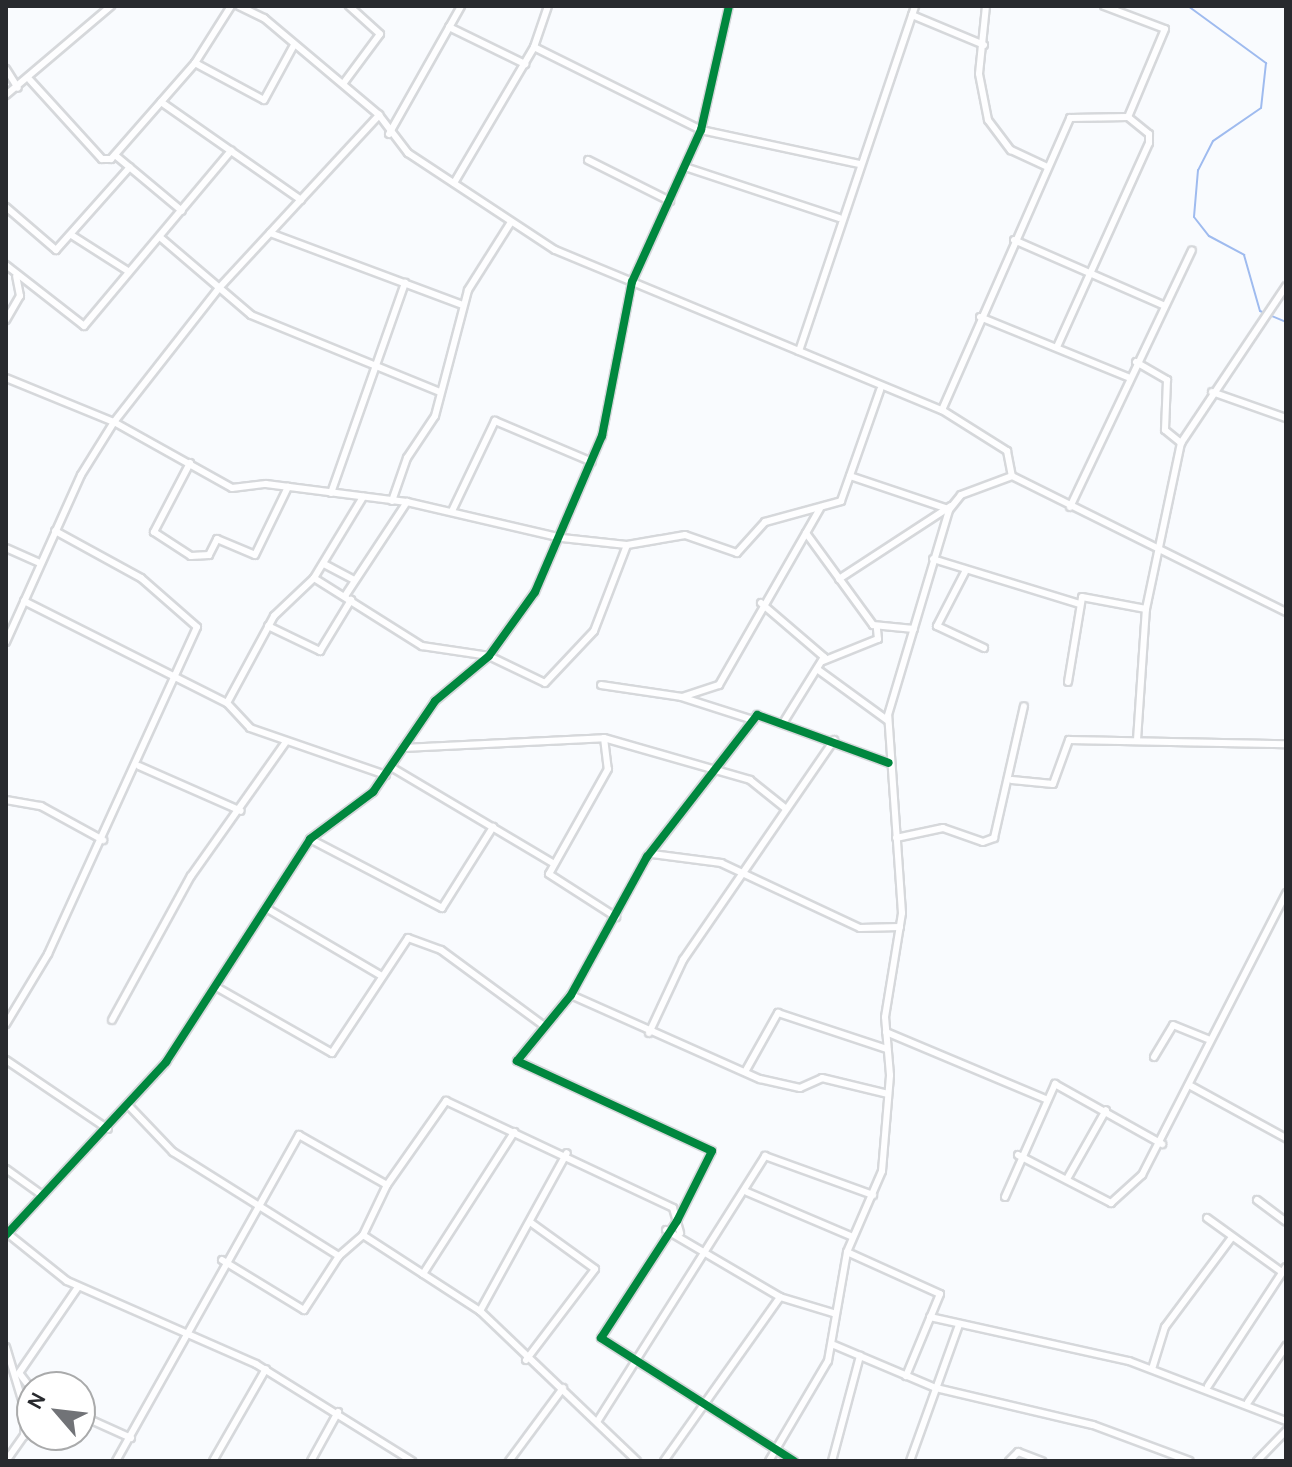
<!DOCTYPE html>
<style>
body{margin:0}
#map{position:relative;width:1292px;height:1467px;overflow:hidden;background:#f9fbfe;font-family:Karla,sans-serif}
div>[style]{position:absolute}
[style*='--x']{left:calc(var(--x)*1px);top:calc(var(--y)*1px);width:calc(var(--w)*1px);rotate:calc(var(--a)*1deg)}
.stream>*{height:2px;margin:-1px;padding:0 1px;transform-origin:1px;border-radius:1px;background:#9fbbef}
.roads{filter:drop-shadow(2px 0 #d6d8db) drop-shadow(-2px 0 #d6d8db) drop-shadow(0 2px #d6d8db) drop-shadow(0 -2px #d6d8db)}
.street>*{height:6px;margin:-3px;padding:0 3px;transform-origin:3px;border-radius:3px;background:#fefeff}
.cycleway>*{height:8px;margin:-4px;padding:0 4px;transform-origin:4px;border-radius:4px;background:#00873e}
span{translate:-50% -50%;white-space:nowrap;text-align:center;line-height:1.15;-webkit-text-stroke:6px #fff;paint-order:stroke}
.frame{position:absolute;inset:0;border:8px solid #282a2e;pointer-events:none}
.north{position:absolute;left:16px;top:1371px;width:80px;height:80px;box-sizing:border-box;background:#fff;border:2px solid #a9aaab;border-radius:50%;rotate:298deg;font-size:22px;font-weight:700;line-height:32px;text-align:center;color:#282a2e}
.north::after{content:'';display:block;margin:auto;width:28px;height:36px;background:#717377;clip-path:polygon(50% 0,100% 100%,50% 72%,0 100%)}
</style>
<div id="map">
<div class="stream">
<div style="--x:1188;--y:6;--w:97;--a:36.2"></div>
<div style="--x:1266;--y:63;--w:45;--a:96.3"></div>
<div style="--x:1261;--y:108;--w:58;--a:145.5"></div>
<div style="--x:1213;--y:141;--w:33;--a:117"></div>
<div style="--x:1198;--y:170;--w:47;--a:94.9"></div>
<div style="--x:1194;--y:217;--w:24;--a:52"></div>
<div style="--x:1209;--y:236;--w:40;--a:28"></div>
<div style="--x:1244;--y:255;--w:58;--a:74.1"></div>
<div style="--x:1260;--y:311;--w:28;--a:23"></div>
</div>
<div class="roads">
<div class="street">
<div style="--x:239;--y:6;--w:28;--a:26"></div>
<div style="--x:264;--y:18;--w:150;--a:40.1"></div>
<div style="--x:379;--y:115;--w:48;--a:52.7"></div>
<div style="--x:408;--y:153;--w:176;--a:33.4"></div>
<div style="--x:555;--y:250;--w:419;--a:22.5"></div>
<div style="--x:942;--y:410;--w:77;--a:32.2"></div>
<div style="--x:1007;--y:451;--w:25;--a:79"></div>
<div style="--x:986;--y:6;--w:68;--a:95.9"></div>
<div style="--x:979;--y:74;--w:47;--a:78.9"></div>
<div style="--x:988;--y:120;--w:38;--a:53"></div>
<div style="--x:1011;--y:150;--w:40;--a:25"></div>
<div style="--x:1104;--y:6;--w:65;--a:20.7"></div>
<div style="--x:1165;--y:29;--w:95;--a:112.8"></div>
<div style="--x:912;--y:15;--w:78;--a:22.6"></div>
<div style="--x:449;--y:27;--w:85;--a:26"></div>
<div style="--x:534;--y:47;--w:186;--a:26.4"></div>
<div style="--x:701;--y:130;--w:162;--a:12.1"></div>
<div style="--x:195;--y:63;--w:78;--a:28.2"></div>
<div style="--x:264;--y:100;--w:63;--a:-61.4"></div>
<div style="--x:6;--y:69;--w:22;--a:58"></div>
<div style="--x:30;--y:80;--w:107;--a:47.7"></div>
<div style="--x:102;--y:159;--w:9;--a:0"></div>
<div style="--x:111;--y:159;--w:128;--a:-48.8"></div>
<div style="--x:195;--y:63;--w:67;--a:-57.7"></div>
<div style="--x:343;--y:84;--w:62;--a:-53.5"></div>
<div style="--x:380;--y:34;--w:42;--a:-137.9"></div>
<div style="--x:6;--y:95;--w:138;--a:-40.3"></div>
<div style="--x:161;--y:102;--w:171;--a:35"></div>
<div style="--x:389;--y:134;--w:147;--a:-60.6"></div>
<div style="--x:115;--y:155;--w:87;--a:39.9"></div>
<div style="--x:588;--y:160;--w:92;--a:26.6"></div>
<div style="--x:685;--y:167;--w:162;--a:18.3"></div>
<div style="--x:454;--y:183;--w:158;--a:-59.5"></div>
<div style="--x:534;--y:47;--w:43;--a:-71.1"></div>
<div style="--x:6;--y:207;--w:66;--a:40.7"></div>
<div style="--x:56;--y:250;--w:111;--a:-48.3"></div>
<div style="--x:270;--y:233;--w:206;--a:20.5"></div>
<div style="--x:73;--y:236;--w:65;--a:32.5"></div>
<div style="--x:161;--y:238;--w:118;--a:40.5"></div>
<div style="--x:251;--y:315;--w:204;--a:22.2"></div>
<div style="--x:1014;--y:240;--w:163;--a:23.6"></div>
<div style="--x:6;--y:265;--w:99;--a:38"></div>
<div style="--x:84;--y:326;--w:229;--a:-50"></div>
<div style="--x:980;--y:317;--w:160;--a:22.1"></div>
<div style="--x:6;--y:320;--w:28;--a:-60"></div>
<div style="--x:20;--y:296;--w:20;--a:-101"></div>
<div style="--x:799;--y:351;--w:364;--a:-71.4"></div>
<div style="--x:1136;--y:362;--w:36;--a:30"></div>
<div style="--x:1167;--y:380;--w:50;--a:92.3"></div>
<div style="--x:1165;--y:430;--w:21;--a:39"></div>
<div style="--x:6;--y:378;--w:117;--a:22.2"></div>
<div style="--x:114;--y:422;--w:135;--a:29.2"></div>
<div style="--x:232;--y:488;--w:34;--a:-7"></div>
<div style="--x:266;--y:484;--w:142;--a:7.3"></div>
<div style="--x:407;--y:502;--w:159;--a:13.1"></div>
<div style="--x:562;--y:538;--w:65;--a:6.1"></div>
<div style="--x:627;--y:545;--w:59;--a:-9.8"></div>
<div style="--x:685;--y:535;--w:55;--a:19.1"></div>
<div style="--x:737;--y:553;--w:42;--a:-47.9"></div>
<div style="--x:765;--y:522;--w:79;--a:-15.4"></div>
<div style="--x:841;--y:501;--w:118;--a:-70.6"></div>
<div style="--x:1212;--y:392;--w:78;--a:19.4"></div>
<div style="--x:942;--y:410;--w:319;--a:-66.3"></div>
<div style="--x:1070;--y:118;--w:58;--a:-1"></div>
<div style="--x:1128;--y:117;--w:27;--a:39"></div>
<div style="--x:1149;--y:134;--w:9;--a:90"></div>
<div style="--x:1149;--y:143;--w:224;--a:114.3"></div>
<div style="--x:190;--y:463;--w:78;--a:117.6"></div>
<div style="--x:154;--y:532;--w:44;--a:33"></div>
<div style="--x:191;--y:556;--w:18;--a:-3"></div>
<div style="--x:209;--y:555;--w:18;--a:-63"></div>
<div style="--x:217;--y:539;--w:41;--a:22.8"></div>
<div style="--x:255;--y:555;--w:76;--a:-64.1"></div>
<div style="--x:850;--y:476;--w:100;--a:18.6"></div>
<div style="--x:1012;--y:476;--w:306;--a:26.4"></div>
<div style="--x:331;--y:493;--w:223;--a:-70.6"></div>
<div style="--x:392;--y:501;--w:46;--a:-70.8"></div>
<div style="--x:407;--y:458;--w:50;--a:-56.3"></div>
<div style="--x:435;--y:416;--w:130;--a:-75.3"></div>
<div style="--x:468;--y:290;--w:80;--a:-57.7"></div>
<div style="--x:1070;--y:507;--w:284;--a:-64.6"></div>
<div style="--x:452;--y:511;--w:100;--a:-64.5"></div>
<div style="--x:495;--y:421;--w:105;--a:22.9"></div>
<div style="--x:806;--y:533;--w:114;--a:53.9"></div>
<div style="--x:873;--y:625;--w:41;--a:5.6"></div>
<div style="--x:6;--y:548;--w:37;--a:24"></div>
<div style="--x:933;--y:559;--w:153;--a:17.1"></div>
<div style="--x:324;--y:564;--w:34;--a:28"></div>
<div style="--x:965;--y:572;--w:61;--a:117.4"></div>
<div style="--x:937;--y:626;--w:52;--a:25.1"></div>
<div style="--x:314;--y:578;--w:128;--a:32.2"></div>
<div style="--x:422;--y:646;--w:68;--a:8.5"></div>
<div style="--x:489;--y:656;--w:62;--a:25.7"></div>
<div style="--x:545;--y:683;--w:71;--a:-46.7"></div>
<div style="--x:594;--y:631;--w:92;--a:-69"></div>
<div style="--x:839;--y:579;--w:134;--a:-33.1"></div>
<div style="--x:345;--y:596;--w:113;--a:-56.6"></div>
<div style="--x:24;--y:601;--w:227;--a:26.7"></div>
<div style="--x:227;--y:703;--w:34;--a:47"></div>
<div style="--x:250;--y:728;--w:144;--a:19.1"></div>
<div style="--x:761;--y:603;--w:83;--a:40.6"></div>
<div style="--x:824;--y:657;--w:74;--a:121.8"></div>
<div style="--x:268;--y:626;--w:58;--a:25.7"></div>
<div style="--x:320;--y:651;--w:60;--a:-58.7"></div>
<div style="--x:6;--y:642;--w:183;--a:-65.8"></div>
<div style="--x:81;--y:475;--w:62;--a:-58.1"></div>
<div style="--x:114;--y:422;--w:170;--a:-51.9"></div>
<div style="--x:219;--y:288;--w:236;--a:-47.2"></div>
<div style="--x:823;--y:661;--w:59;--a:-21.8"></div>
<div style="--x:878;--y:639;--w:10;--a:-96"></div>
<div style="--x:817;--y:669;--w:87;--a:36.1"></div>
<div style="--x:1068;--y:682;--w:86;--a:-80.6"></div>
<div style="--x:1082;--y:597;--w:65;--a:10.6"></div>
<div style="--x:601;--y:685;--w:82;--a:8.4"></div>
<div style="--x:682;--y:697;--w:39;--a:-18"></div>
<div style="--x:719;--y:685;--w:203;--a:-60.2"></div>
<div style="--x:681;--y:697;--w:76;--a:17.7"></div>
<div style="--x:227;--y:703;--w:99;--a:-61.6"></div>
<div style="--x:274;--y:616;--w:55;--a:-43.5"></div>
<div style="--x:314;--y:578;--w:95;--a:-58.8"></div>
<div style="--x:604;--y:738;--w:31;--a:83"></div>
<div style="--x:608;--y:769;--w:120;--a:119.3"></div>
<div style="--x:549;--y:874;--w:80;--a:32.7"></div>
<div style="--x:1137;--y:740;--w:131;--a:-86.1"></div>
<div style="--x:1146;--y:609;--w:170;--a:-78.1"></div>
<div style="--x:1181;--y:443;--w:189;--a:-56.2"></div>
<div style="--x:403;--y:748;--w:201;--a:-2.8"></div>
<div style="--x:604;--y:738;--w:152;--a:16"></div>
<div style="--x:750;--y:780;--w:45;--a:38.7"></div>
<div style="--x:139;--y:766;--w:111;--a:23.8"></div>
<div style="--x:391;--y:767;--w:188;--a:30.7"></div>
<div style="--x:1012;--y:780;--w:41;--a:5.6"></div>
<div style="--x:1053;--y:784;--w:47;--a:-70"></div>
<div style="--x:1069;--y:740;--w:217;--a:1.1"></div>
<div style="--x:6;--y:800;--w:36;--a:10"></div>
<div style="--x:41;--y:806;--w:71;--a:28.7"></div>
<div style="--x:896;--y:838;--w:48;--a:-12"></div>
<div style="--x:943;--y:828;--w:42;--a:19.3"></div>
<div style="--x:983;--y:842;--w:12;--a:-20"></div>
<div style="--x:994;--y:838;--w:135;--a:-77.2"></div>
<div style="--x:310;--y:839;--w:149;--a:27.6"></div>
<div style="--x:442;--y:908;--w:96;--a:-57.8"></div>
<div style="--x:652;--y:854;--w:70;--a:7.4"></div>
<div style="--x:721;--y:863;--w:153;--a:25.1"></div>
<div style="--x:860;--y:928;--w:40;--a:-1.4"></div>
<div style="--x:266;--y:908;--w:132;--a:30.4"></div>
<div style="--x:218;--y:988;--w:131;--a:29.7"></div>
<div style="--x:332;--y:1053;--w:138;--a:-56.5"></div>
<div style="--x:408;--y:938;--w:35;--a:20"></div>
<div style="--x:441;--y:950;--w:128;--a:36.4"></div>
<div style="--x:571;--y:995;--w:207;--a:24"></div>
<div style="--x:760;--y:1079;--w:41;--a:12.7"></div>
<div style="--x:800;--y:1088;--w:24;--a:-24"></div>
<div style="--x:822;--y:1078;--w:68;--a:13.6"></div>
<div style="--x:112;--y:1020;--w:164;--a:-61.3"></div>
<div style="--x:191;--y:876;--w:163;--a:-54.7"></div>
<div style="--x:6;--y:1024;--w:82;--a:-59"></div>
<div style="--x:48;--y:954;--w:359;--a:-65.5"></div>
<div style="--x:197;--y:627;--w:74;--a:-138.8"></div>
<div style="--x:141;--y:578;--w:98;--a:-151.3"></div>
<div style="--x:886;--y:1032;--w:173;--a:22.8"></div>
<div style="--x:649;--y:1033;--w:81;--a:-65"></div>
<div style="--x:683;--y:960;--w:267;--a:-55.5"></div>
<div style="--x:1154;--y:1057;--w:37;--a:-59"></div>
<div style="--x:1173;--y:1025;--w:40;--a:22"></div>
<div style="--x:6;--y:1060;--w:123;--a:34.1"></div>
<div style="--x:745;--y:1072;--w:68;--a:-60.8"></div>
<div style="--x:778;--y:1013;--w:115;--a:18.3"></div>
<div style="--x:1189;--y:1085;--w:111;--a:28.7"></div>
<div style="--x:129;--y:1106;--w:64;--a:46.3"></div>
<div style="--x:173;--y:1152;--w:196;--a:32.1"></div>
<div style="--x:1018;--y:1155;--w:105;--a:27.3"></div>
<div style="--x:1111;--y:1203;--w:42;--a:-42.1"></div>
<div style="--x:1142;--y:1175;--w:317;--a:-62.9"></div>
<div style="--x:6;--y:1169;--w:44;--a:35.8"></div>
<div style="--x:1067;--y:1179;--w:79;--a:-60.5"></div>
<div style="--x:747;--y:1192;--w:115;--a:23"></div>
<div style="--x:1005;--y:1197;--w:124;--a:-66.1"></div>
<div style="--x:1055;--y:1084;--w:123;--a:29.3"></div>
<div style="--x:1257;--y:1200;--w:36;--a:37"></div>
<div style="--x:1207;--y:1218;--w:92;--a:35.8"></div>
<div style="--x:666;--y:1230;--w:132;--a:30.4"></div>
<div style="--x:780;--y:1297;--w:55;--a:16.8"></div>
<div style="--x:7;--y:1233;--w:77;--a:38.7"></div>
<div style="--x:67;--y:1281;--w:206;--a:23.7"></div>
<div style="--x:256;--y:1364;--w:184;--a:31.9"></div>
<div style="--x:6;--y:1235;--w:236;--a:-47.2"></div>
<div style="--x:166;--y:1062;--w:265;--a:-57.1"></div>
<div style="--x:310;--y:839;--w:79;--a:-36.7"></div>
<div style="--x:373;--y:792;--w:110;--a:-55.7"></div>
<div style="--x:435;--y:701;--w:70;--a:-39.8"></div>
<div style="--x:489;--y:656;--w:79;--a:-54.3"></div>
<div style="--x:535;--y:592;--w:170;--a:-66.8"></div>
<div style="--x:602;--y:436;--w:157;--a:-79"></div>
<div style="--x:632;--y:282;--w:167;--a:-65.6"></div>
<div style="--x:701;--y:130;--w:127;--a:-77.3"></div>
<div style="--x:363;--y:1235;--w:140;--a:33"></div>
<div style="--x:480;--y:1311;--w:217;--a:43.7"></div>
<div style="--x:847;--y:1252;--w:102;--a:24.3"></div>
<div style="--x:940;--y:1294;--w:89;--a:112.5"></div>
<div style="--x:222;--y:1260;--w:96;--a:31.4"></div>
<div style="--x:304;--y:1310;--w:64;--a:-57.1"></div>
<div style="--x:339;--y:1256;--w:32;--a:-41"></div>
<div style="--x:363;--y:1235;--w:55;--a:-64.4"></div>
<div style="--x:387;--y:1185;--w:103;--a:-54.9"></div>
<div style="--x:446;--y:1101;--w:251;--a:25.2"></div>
<div style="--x:673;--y:1208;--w:26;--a:74"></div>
<div style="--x:423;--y:1274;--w:169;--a:-57.3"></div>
<div style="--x:480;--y:1311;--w:180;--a:-61.2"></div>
<div style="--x:930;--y:1317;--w:204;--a:12.5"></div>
<div style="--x:1129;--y:1361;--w:168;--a:20.9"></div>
<div style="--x:834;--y:1345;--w:111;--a:22.9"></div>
<div style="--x:936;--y:1388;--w:161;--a:13.3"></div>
<div style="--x:1093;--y:1425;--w:103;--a:20.4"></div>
<div style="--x:6;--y:1347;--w:66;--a:73.2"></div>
<div style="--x:25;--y:1410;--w:26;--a:92"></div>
<div style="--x:526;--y:1360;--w:114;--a:-52.8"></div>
<div style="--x:595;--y:1269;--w:80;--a:-144.1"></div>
<div style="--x:1152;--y:1369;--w:44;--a:-72.8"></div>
<div style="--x:1165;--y:1327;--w:112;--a:-53.3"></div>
<div style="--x:1208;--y:1386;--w:142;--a:-56.8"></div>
<div style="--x:32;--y:1390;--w:21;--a:-127"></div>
<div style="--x:19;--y:1373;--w:104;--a:-55.5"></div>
<div style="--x:1248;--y:1402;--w:68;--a:-55.8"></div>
<div style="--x:80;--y:1415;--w:56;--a:24.3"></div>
<div style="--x:597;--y:1422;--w:315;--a:-57.7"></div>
<div style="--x:765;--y:1156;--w:115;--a:19.9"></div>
<div style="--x:6;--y:1461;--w:45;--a:-54.9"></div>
<div style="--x:116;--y:1461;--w:374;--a:-60.7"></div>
<div style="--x:299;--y:1135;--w:101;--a:29.6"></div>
<div style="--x:213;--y:1461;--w:106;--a:-60.1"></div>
<div style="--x:311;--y:1461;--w:56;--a:-61.1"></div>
<div style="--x:509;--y:1461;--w:91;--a:-53.5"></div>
<div style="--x:664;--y:1461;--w:201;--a:-54.7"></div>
<div style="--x:769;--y:1461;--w:116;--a:-59.5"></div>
<div style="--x:828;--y:1361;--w:111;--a:-80.1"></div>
<div style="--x:847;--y:1252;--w:88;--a:-66.6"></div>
<div style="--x:882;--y:1171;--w:96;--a:-85.2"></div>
<div style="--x:890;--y:1075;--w:58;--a:-94.9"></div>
<div style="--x:885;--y:1017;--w:105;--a:-80.7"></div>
<div style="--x:902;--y:913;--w:198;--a:-94"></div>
<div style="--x:888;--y:715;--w:214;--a:-73.4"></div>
<div style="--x:949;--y:510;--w:19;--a:-51"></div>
<div style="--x:961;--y:495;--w:54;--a:-20.4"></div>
<div style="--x:794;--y:1461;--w:229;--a:-147.5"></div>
<div style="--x:601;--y:1338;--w:140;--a:-57"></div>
<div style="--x:677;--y:1221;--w:78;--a:-63.4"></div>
<div style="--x:712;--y:1151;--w:215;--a:-155.2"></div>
<div style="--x:517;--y:1061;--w:85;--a:-50.7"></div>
<div style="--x:571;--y:995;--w:158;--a:-61.2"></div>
<div style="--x:647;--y:857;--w:180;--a:-52.2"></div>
<div style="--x:757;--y:715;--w:140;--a:20"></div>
<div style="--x:832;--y:1461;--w:109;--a:-75.1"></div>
<div style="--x:910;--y:1461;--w:145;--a:-70.2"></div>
<div style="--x:1009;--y:1461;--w:13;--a:-45"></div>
<div style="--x:1018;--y:1452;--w:26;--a:21"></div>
<div style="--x:1257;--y:1461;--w:42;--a:-46"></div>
</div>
</div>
<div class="cycleway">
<div style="--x:6;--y:1235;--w:236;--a:-47.2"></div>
<div style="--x:166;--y:1062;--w:265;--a:-57.1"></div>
<div style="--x:310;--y:839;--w:79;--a:-36.7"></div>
<div style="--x:373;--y:792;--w:110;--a:-55.7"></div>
<div style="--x:435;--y:701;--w:70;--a:-39.8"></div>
<div style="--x:489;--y:656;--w:79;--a:-54.3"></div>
<div style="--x:535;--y:592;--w:170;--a:-66.8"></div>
<div style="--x:602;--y:436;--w:157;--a:-79"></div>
<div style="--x:632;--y:282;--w:167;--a:-65.6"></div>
<div style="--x:701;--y:130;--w:127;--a:-77.3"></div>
<div style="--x:794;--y:1461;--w:229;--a:-147.5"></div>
<div style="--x:601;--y:1338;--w:140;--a:-57"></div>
<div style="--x:677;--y:1221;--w:78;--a:-63.4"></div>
<div style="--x:712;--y:1151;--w:215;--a:-155.2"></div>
<div style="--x:517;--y:1061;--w:85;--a:-50.7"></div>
<div style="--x:571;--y:995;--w:158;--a:-61.2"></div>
<div style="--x:647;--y:857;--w:180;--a:-52.2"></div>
<div style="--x:757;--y:715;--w:140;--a:20"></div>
</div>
<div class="frame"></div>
<div class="north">N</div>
</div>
